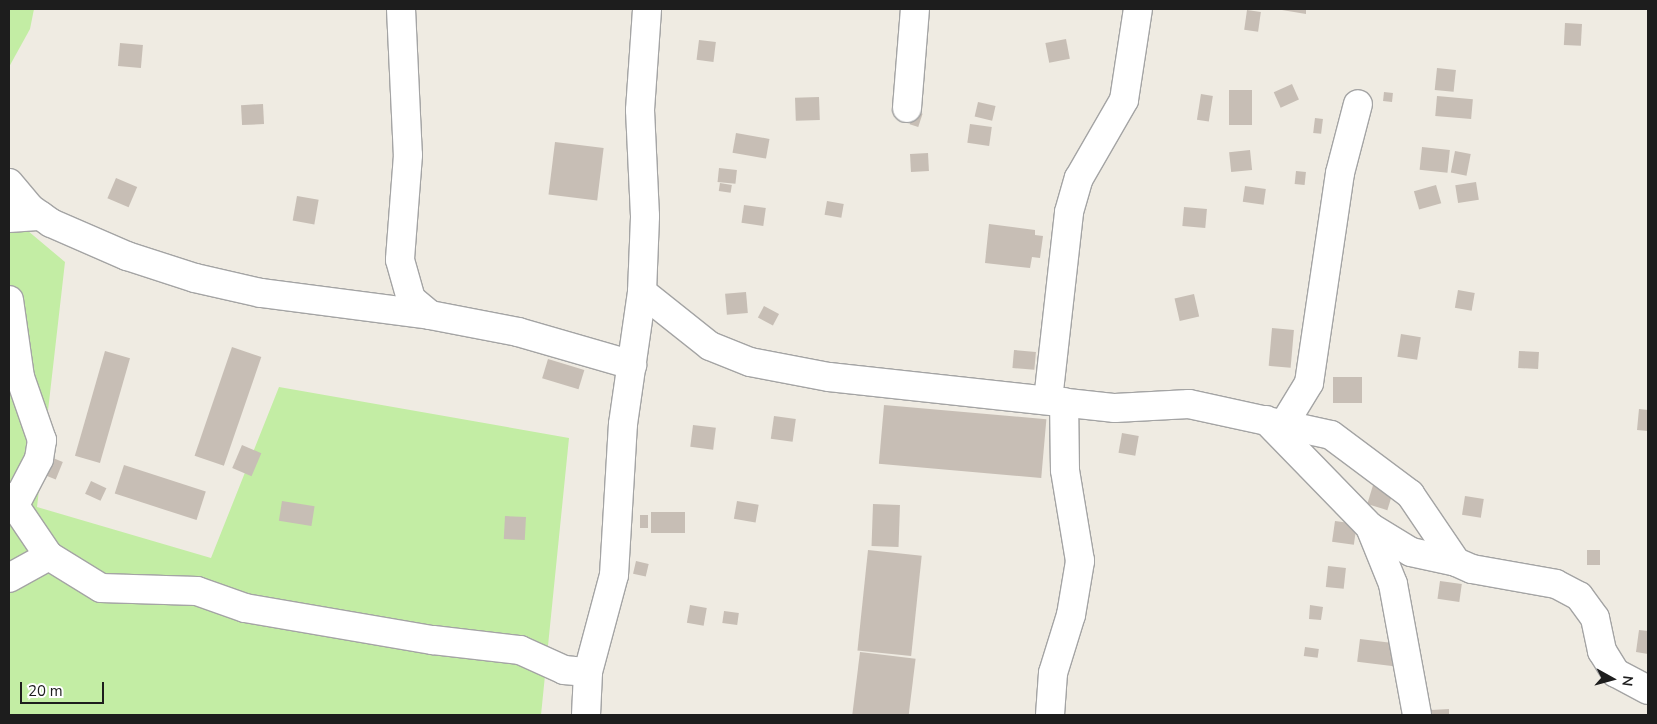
<!DOCTYPE html>
<style>
body{margin:0}
#map{position:relative;width:1657px;height:724px;overflow:hidden;background:#efebe2;font-family:"Nunito Sans",sans-serif}
div>[style]{position:absolute}
[style*='--x']{left:calc(var(--x)*1px);top:calc(var(--y)*1px);width:calc(var(--w)*1px);rotate:calc(var(--a)*1deg)}
.grass>*{inset:0;background:#c3eda4}
.building>*{inset:0;background:#c7beb5;transform-origin:0 0}
.roads{filter:drop-shadow(1px 0 #a4a4a4) drop-shadow(-1px 0 #a4a4a4) drop-shadow(0 1px #a4a4a4) drop-shadow(0 -1px #a4a4a4)}
.street>*{height:28px;margin:-14px;padding:0 14px;transform-origin:14px;border-radius:14px;background:#fff}
span{translate:-50% -50%;white-space:nowrap;text-align:center;line-height:1.15;-webkit-text-stroke:4.5px #fff;paint-order:stroke}
.frame{position:absolute;inset:0;border:10px solid #1d1d1d;pointer-events:none}
.north{position:absolute;left:1587px;top:654px;width:50px;height:50px;-webkit-text-stroke:4px #fff;paint-order:stroke;rotate:97deg;font-size:14px;font-weight:700;line-height:20px;text-align:center;color:#1d1d1d}
.north::after{content:'';display:block;margin:auto;width:18px;height:22px;background:#1d1d1d;clip-path:polygon(50% 0,100% 100%,50% 72%,0 100%)}
.scale{position:absolute;left:20px;top:682px;width:84px;height:22px;box-sizing:border-box;border:2px solid #1d1d1d;border-top:0;padding-left:6px;font-size:15px;line-height:18px;white-space:nowrap;color:#1d1d1d;-webkit-text-stroke:4px #fff;paint-order:stroke}
</style>
<div id="map">
<div class="grass">
<div style="clip-path:polygon(9px 9px,34px 9px,30px 29px,9px 67px)"></div>
<div style="clip-path:polygon(9px 215px,65px 262px,37px 507px,211px 558px,279px 387px,569px 438px,541px 715px,9px 715px)"></div>
</div>
<div class="building">
<div style="clip-path:polygon(1276px 9px,1306px 9px,1306px 14px)"></div>
<div style="left:1247px;top:10px;width:14px;height:20px;rotate:8deg"></div>
<div style="left:1565px;top:23px;width:17px;height:22px;rotate:3deg"></div>
<div style="left:1066px;top:39px;width:20px;height:21px;rotate:79deg"></div>
<div style="left:699px;top:40px;width:17px;height:20px;rotate:7deg"></div>
<div style="left:120px;top:43px;width:23px;height:23px;rotate:5deg"></div>
<div style="left:1437px;top:68px;width:19px;height:22px;rotate:6deg"></div>
<div style="left:1292px;top:84px;width:17px;height:20px;rotate:66deg"></div>
<div style="left:1229px;top:90px;width:23px;height:35px"></div>
<div style="left:1384px;top:92px;width:9px;height:9px;rotate:6deg"></div>
<div style="left:1201px;top:94px;width:12px;height:26px;rotate:9deg"></div>
<div style="left:1437px;top:96px;width:36px;height:20px;rotate:5deg"></div>
<div style="left:819px;top:97px;width:23px;height:24px;rotate:88deg"></div>
<div style="left:978px;top:102px;width:18px;height:15px;rotate:13deg"></div>
<div style="left:263px;top:104px;width:20px;height:22px;rotate:87deg"></div>
<div style="left:914px;top:111px;width:9px;height:14px;rotate:18deg"></div>
<div style="left:1315px;top:118px;width:8px;height:15px;rotate:7deg"></div>
<div style="left:970px;top:124px;width:22px;height:19px;rotate:8deg"></div>
<div style="left:736px;top:133px;width:34px;height:20px;rotate:10deg"></div>
<div style="left:555px;top:142px;width:49px;height:53px;rotate:7deg"></div>
<div style="left:1422px;top:147px;width:28px;height:23px;rotate:6deg"></div>
<div style="left:1250px;top:150px;width:20px;height:21px;rotate:84deg"></div>
<div style="left:1455px;top:151px;width:16px;height:22px;rotate:11deg"></div>
<div style="left:928px;top:153px;width:18px;height:18px;rotate:87deg"></div>
<div style="left:719px;top:168px;width:18px;height:14px;rotate:6deg"></div>
<div style="left:1296px;top:171px;width:10px;height:13px;rotate:6deg"></div>
<div style="left:116px;top:178px;width:23px;height:22px;rotate:23deg"></div>
<div style="left:1476px;top:182px;width:18px;height:21px;rotate:81deg"></div>
<div style="left:720px;top:183px;width:12px;height:8px;rotate:9deg"></div>
<div style="left:1436px;top:185px;width:19px;height:23px;rotate:74deg"></div>
<div style="left:1245px;top:186px;width:21px;height:16px;rotate:8deg"></div>
<div style="left:297px;top:196px;width:22px;height:25px;rotate:10deg"></div>
<div style="left:827px;top:201px;width:17px;height:14px;rotate:10deg"></div>
<div style="left:744px;top:205px;width:22px;height:18px;rotate:8deg"></div>
<div style="left:1184px;top:207px;width:23px;height:19px;rotate:5deg"></div>
<div style="clip-path:polygon(989px 224px,1035px 230px,1035px 235px,1043px 236px,1040px 258px,1032px 257px,1030px 268px,985px 263px)"></div>
<div style="left:1458px;top:290px;width:17px;height:18px;rotate:10deg"></div>
<div style="left:746px;top:292px;width:21px;height:21px;rotate:85deg"></div>
<div style="left:1194px;top:294px;width:23px;height:20px;rotate:77deg"></div>
<div style="left:764px;top:306px;width:17px;height:13px;rotate:28deg"></div>
<div style="left:1272px;top:328px;width:22px;height:38px;rotate:5deg"></div>
<div style="left:1401px;top:334px;width:20px;height:23px;rotate:9deg"></div>
<div style="left:232px;top:347px;width:31px;height:115px;rotate:19deg"></div>
<div style="left:1014px;top:350px;width:22px;height:18px;rotate:5deg"></div>
<div style="left:105px;top:351px;width:26px;height:109px;rotate:16deg"></div>
<div style="left:1519px;top:351px;width:20px;height:17px;rotate:3deg"></div>
<div style="left:548px;top:359px;width:38px;height:20px;rotate:17deg"></div>
<div style="left:1333px;top:377px;width:29px;height:26px"></div>
<div style="left:884px;top:405px;width:163px;height:59px;rotate:5deg"></div>
<div style="clip-path:polygon(1639px 409px,1648px 410px,1648px 431px,1637px 430px)"></div>
<div style="left:774px;top:416px;width:22px;height:23px;rotate:8deg"></div>
<div style="left:693px;top:425px;width:23px;height:22px;rotate:7deg"></div>
<div style="left:1122px;top:433px;width:17px;height:20px;rotate:10deg"></div>
<div style="left:242px;top:445px;width:21px;height:25px;rotate:23deg"></div>
<div style="left:48px;top:456px;width:16px;height:19px;rotate:22deg"></div>
<div style="left:124px;top:465px;width:86px;height:30px;rotate:18deg"></div>
<div style="left:91px;top:481px;width:17px;height:14px;rotate:25deg"></div>
<div style="left:1374px;top:482px;width:21px;height:23px;rotate:17deg"></div>
<div style="left:1465px;top:496px;width:19px;height:19px;rotate:9deg"></div>
<div style="left:282px;top:501px;width:33px;height:20px;rotate:9deg"></div>
<div style="left:737px;top:501px;width:22px;height:18px;rotate:10deg"></div>
<div style="left:873px;top:504px;width:27px;height:42px;rotate:2deg"></div>
<div style="left:651px;top:512px;width:34px;height:21px"></div>
<div style="left:640px;top:515px;width:8px;height:13px"></div>
<div style="left:505px;top:516px;width:21px;height:23px;rotate:3deg"></div>
<div style="left:1335px;top:521px;width:22px;height:21px;rotate:8deg"></div>
<div style="left:868px;top:550px;width:54px;height:101px;rotate:6deg"></div>
<div style="left:1587px;top:550px;width:13px;height:15px"></div>
<div style="left:636px;top:561px;width:13px;height:13px;rotate:13deg"></div>
<div style="left:1328px;top:566px;width:18px;height:21px;rotate:6deg"></div>
<div style="left:1440px;top:581px;width:22px;height:18px;rotate:8deg"></div>
<div style="left:690px;top:605px;width:17px;height:18px;rotate:10deg"></div>
<div style="clip-path:polygon(1310px 605px,1323px 607px,1321px 620px,1309px 619px)"></div>
<div style="left:724px;top:611px;width:15px;height:12px;rotate:8deg"></div>
<div style="clip-path:polygon(1639px 630px,1648px 631px,1648px 654px,1636px 652px)"></div>
<div style="left:1360px;top:639px;width:39px;height:23px;rotate:7deg"></div>
<div style="left:1305px;top:647px;width:14px;height:9px;rotate:8deg"></div>
<div style="left:860px;top:652px;width:56px;height:64px;rotate:7deg"></div>
<div style="clip-path:polygon(1449px 709px,1449px 715px,1431px 715px,1431px 710px)"></div>
</div>
<div class="roads">
<div class="street">
<div style="--x:401;--y:9;--w:146;--a:87.3"></div>
<div style="--x:408;--y:155;--w:105;--a:94.4"></div>
<div style="--x:400;--y:260;--w:41;--a:74.2"></div>
<div style="--x:411;--y:299;--w:25;--a:40"></div>
<div style="--x:430;--y:315;--w:90;--a:10.9"></div>
<div style="--x:518;--y:332;--w:119;--a:16.1"></div>
<div style="--x:907;--y:108;--w:99;--a:-85.4"></div>
<div style="--x:9;--y:183;--w:34;--a:50"></div>
<div style="--x:31;--y:209;--w:24;--a:35"></div>
<div style="--x:51;--y:223;--w:83;--a:23.5"></div>
<div style="--x:127;--y:256;--w:71;--a:17.9"></div>
<div style="--x:195;--y:278;--w:68;--a:12.8"></div>
<div style="--x:261;--y:293;--w:170;--a:7.4"></div>
<div style="--x:9;--y:218;--w:32;--a:-4"></div>
<div style="--x:642;--y:292;--w:87;--a:38.5"></div>
<div style="--x:710;--y:346;--w:43;--a:21.8"></div>
<div style="--x:750;--y:362;--w:80;--a:10.8"></div>
<div style="--x:829;--y:377;--w:288;--a:6.2"></div>
<div style="--x:1115;--y:408;--w:74;--a:-3.1"></div>
<div style="--x:1189;--y:404;--w:145;--a:12.3"></div>
<div style="--x:1331;--y:435;--w:99;--a:36.8"></div>
<div style="--x:1410;--y:494;--w:82;--a:55.9"></div>
<div style="--x:1456;--y:562;--w:17;--a:24"></div>
<div style="--x:1472;--y:569;--w:85;--a:10.1"></div>
<div style="--x:1556;--y:584;--w:26;--a:28"></div>
<div style="--x:1579;--y:596;--w:27;--a:54"></div>
<div style="--x:1595;--y:618;--w:34;--a:78"></div>
<div style="--x:1602;--y:651;--w:26;--a:58"></div>
<div style="--x:1616;--y:673;--w:36;--a:28"></div>
<div style="--x:9;--y:300;--w:78;--a:81.9"></div>
<div style="--x:20;--y:377;--w:67;--a:70.8"></div>
<div style="--x:42;--y:440;--w:19;--a:99"></div>
<div style="--x:39;--y:459;--w:50;--a:117.6"></div>
<div style="--x:1048;--y:400;--w:189;--a:-83.6"></div>
<div style="--x:1069;--y:212;--w:35;--a:-74"></div>
<div style="--x:1079;--y:178;--w:90;--a:-60"></div>
<div style="--x:1124;--y:100;--w:92;--a:-81.3"></div>
<div style="--x:1266;--y:420;--w:149;--a:45.8"></div>
<div style="--x:1370;--y:527;--w:48;--a:31.4"></div>
<div style="--x:1411;--y:552;--w:46;--a:12.5"></div>
<div style="--x:1284;--y:424;--w:48;--a:-58.6"></div>
<div style="--x:1309;--y:383;--w:212;--a:-81.6"></div>
<div style="--x:1340;--y:173;--w:71;--a:-75.4"></div>
<div style="--x:9;--y:497;--w:71;--a:55.9"></div>
<div style="--x:49;--y:556;--w:61;--a:31.6"></div>
<div style="--x:101;--y:588;--w:96;--a:1.8"></div>
<div style="--x:197;--y:591;--w:51;--a:19.5"></div>
<div style="--x:245;--y:608;--w:191;--a:9.7"></div>
<div style="--x:433;--y:640;--w:88;--a:6.6"></div>
<div style="--x:520;--y:650;--w:48;--a:24.4"></div>
<div style="--x:564;--y:670;--w:24;--a:5"></div>
<div style="--x:1370;--y:527;--w:61;--a:68"></div>
<div style="--x:1393;--y:584;--w:133;--a:79.6"></div>
<div style="--x:9;--y:578;--w:46;--a:-28.8"></div>
<div style="--x:586;--y:715;--w:43;--a:-87.3"></div>
<div style="--x:588;--y:672;--w:100;--a:-75"></div>
<div style="--x:614;--y:575;--w:151;--a:-86.6"></div>
<div style="--x:623;--y:424;--w:133;--a:-81.8"></div>
<div style="--x:642;--y:292;--w:76;--a:-87.7"></div>
<div style="--x:645;--y:216;--w:106;--a:-92.7"></div>
<div style="--x:640;--y:110;--w:101;--a:-86"></div>
<div style="--x:1050;--y:715;--w:42;--a:-85.9"></div>
<div style="--x:1053;--y:673;--w:61;--a:-72.8"></div>
<div style="--x:1071;--y:615;--w:55;--a:-80.5"></div>
<div style="--x:1080;--y:561;--w:92;--a:-99.4"></div>
<div style="--x:1065;--y:470;--w:68;--a:-90.8"></div>
</div>
</div>
<div class="frame"></div>
<div class="north">N</div>
<div class="scale">20 m</div>
</div>
